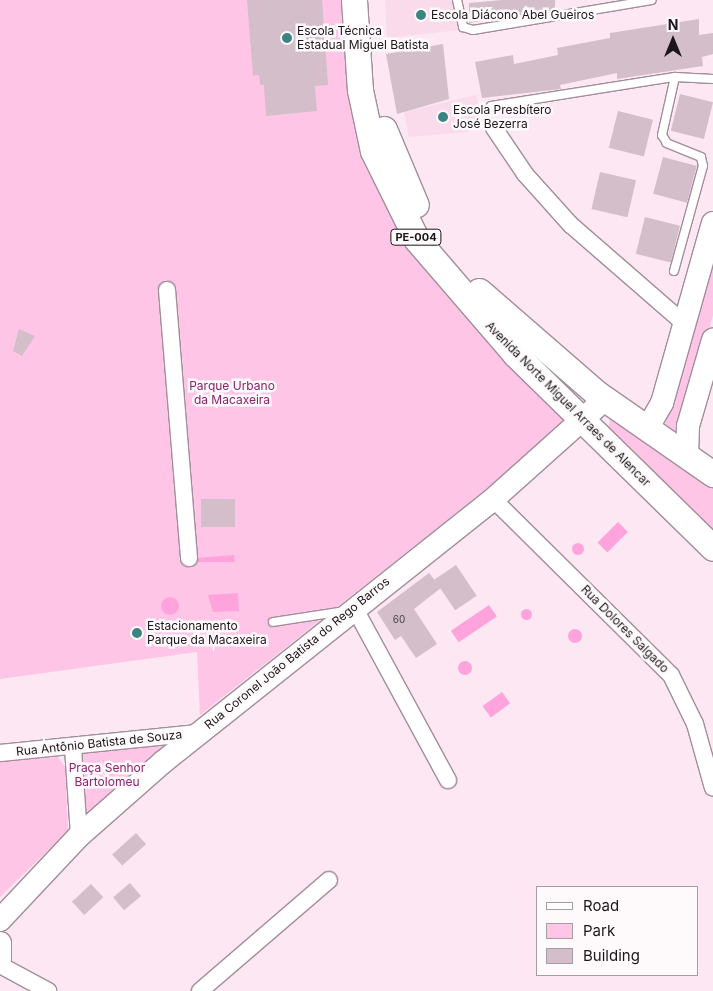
<!DOCTYPE html>
<meta charset="utf-8">
<style>
body{margin:0}
#map{position:relative;width:713px;height:991px;overflow:hidden;background:#fde7f3;font-family:Inter,sans-serif}
div>[style]{position:absolute}
[style*='--x']{left:calc(var(--x)*1px);top:calc(var(--y)*1px);width:calc(var(--w)*1px);rotate:calc(var(--a)*1deg)}
.built>*{inset:0;background:#f9dbec}
.green>*{inset:0;background:#fec5e7}
.water>*{inset:0;background:#ffa3dc;transform-origin:0 0}
.round{border-radius:50%}
.building>*{inset:0;background:#d3beca;transform-origin:0 0}
.roads{filter:drop-shadow(1px 0 #a28e9a) drop-shadow(-1px 0 #a28e9a) drop-shadow(0 1px #a28e9a) drop-shadow(0 -1px #a28e9a)}
.lane>*{height:8px;margin:-4px;padding:0 4px;transform-origin:4px;border-radius:4px;background:#fff}
.street>*{height:16px;margin:-8px;padding:0 8px;transform-origin:8px;border-radius:8px;background:#fff}
.secondary>*{height:22px;margin:-11px;padding:0 11px;transform-origin:11px;border-radius:11px;background:#fff}
.primary>*{height:25px;margin:-12.5px;padding:0 12.5px;transform-origin:12.5px;border-radius:12.5px;background:#fff}
.dots>*{width:14px;height:14px;translate:-50% -50%;box-sizing:border-box;border:2px solid #fefafc;border-radius:50%}
span{translate:-50% -50%;white-space:nowrap;text-align:center;line-height:1.15;-webkit-text-stroke:5px #fefafc;paint-order:stroke}
.number-label{font-size:10px;color:#4a3f45}
.number-label span{-webkit-text-stroke-width:0}
.shield-label span{padding:1px 4px;background:#fefafc;border:1px solid;border-radius:4px;-webkit-text-stroke-width:0}
.shield-label{font-size:11px;color:#1c1519;font-weight:700}
.poi-label{font-size:12px;color:#1c1519}
.left{translate:0 -50%;text-align:left}
.park-label{font-size:12px;color:#8b236c}
.street-label{font-size:12px;color:#1c1519}
.legend{position:absolute;left:536px;top:886px;width:162px;height:90px;box-sizing:border-box;background:#fefafc;border:1px solid #a49ea1;margin:0;padding:6px 9px;list-style:none;font-size:15px;color:#1c1519}
.legend li{display:flex;align-items:center;gap:10px;height:25px}
.legend b{width:25px;border:1px solid #a49ea1}
.north{position:absolute;left:648px;top:15px;width:50px;height:50px;-webkit-text-stroke:4px #fefafc;paint-order:stroke;rotate:0deg;font-size:14px;font-weight:700;line-height:20px;text-align:center;color:#1c1519}
.north::after{content:'';display:block;margin:auto;width:18px;height:22px;background:#1c1519;clip-path:polygon(50% 0,100% 100%,50% 72%,0 100%)}
</style>
<div id="map">
<div class="built">
<div style="clip-path:polygon(385px 0,454px 0,460px 30px,387px 38px)"></div>
<div style="clip-path:polygon(476px 95px,483px 123px,467px 132px,409px 137px,404px 112px)"></div>
</div>
<div class="green">
<div style="clip-path:polygon(0 0,343px 0,369px 165px,567px 418px,564px 425px,465px 506px,200px 715px,197px 652px,0 679px)"></div>
<div style="clip-path:polygon(713px 248px,713px 315px,681px 433px,677px 435px,665px 425px)"></div>
<div style="clip-path:polygon(620px 418px,713px 483px,713px 536px,607px 436px,610px 419px)"></div>
<div style="clip-path:polygon(189px 741px,84px 831px,78px 750px)"></div>
<div style="clip-path:polygon(58px 757px,65px 767px,68px 831px,0 897px,0 761px)"></div>
</div>
<div class="water">
<div style="left:618px;top:522px;width:14px;height:29px;rotate:45deg"></div>
<div class="round" style="left:572px;top:543px;width:12px;height:12px"></div>
<div style="clip-path:polygon(234px 555px,235px 562px,197px 562px,197px 558px)"></div>
<div style="clip-path:polygon(238px 593px,239px 611px,213px 612px,208px 595px)"></div>
<div class="round" style="left:161px;top:597px;width:18px;height:18px"></div>
<div style="left:489px;top:605px;width:14px;height:46px;rotate:56deg"></div>
<div class="round" style="left:520.5px;top:608.5px;width:11px;height:11px"></div>
<div class="round" style="left:568px;top:629px;width:14px;height:14px"></div>
<div class="round" style="left:458px;top:661px;width:14px;height:14px"></div>
<div style="left:502px;top:692px;width:14px;height:24px;rotate:54deg"></div>
</div>
<div class="building">
<div style="clip-path:polygon(247px 0,322px 0,328px 85px,315px 86px,317px 111px,266px 116px,264px 85px,260px 85px,259px 75px,253px 76px)"></div>
<div style="clip-path:polygon(502px 0,555px 0,555px 11px,469px 23px,469px 3px)"></div>
<div style="clip-path:polygon(699px 19px,699px 35px,713px 33px,713px 54px,702px 57px,703px 66px,617px 79px,617px 73px,560px 85px,561px 89px,482px 98px,475px 62px,513px 55px,514px 64px,558px 55px,557px 48px,610px 38px,610px 33px)"></div>
<div style="clip-path:polygon(443px 44px,449px 99px,397px 114px,386px 54px)"></div>
<div style="left:680px;top:94px;width:34px;height:38px;rotate:14deg"></div>
<div style="left:618px;top:111px;width:36px;height:38px;rotate:14deg"></div>
<div style="left:663px;top:157px;width:35px;height:38px;rotate:15deg"></div>
<div style="left:600px;top:172px;width:37px;height:38px;rotate:13deg"></div>
<div style="left:645px;top:217px;width:36px;height:38px;rotate:14deg"></div>
<div style="clip-path:polygon(19px 329px,35px 336px,22px 356px,13px 351px)"></div>
<div style="left:235px;top:499px;width:28px;height:34px;rotate:90deg"></div>
<div style="left:456px;top:565px;width:37px;height:26px;rotate:56deg"></div>
<div style="clip-path:polygon(429px 573px,441px 588px,414px 609px,437px 644px,416px 658px,401px 636px,395px 640px,377px 612px)"></div>
<div style="left:136px;top:833px;width:15px;height:32px;rotate:48deg"></div>
<div style="left:130px;top:883px;width:17px;height:22px;rotate:50deg"></div>
<div style="left:91px;top:884px;width:18px;height:26px;rotate:47deg"></div>
</div>
<div class="roads">
<div class="lane">
<div style="--x:457;--y:0;--w:28;--a:77"></div>
<div style="--x:463;--y:27;--w:10;--a:17"></div>
<div style="--x:473;--y:30;--w:181;--a:-9.5"></div>
<div style="--x:491;--y:106;--w:186;--a:-9"></div>
<div style="--x:675;--y:77;--w:38;--a:3"></div>
<div style="--x:674;--y:271;--w:109;--a:-74.6"></div>
<div style="--x:703;--y:166;--w:9;--a:-103"></div>
<div style="--x:701;--y:157;--w:37;--a:-158"></div>
<div style="--x:667;--y:143;--w:9;--a:-122"></div>
<div style="--x:662;--y:135;--w:59;--a:-77.4"></div>
<div style="--x:273;--y:622;--w:66;--a:-8.7"></div>
</div>
<div class="street">
<div style="--x:494;--y:128;--w:55;--a:56"></div>
<div style="--x:525;--y:174;--w:69;--a:48"></div>
<div style="--x:571;--y:225;--w:152;--a:41"></div>
<div style="--x:167;--y:290;--w:269;--a:85.3"></div>
<div style="--x:493;--y:499;--w:250;--a:44.7"></div>
<div style="--x:671;--y:675;--w:55;--a:63.9"></div>
<div style="--x:695;--y:724;--w:66;--a:74.3"></div>
<div style="--x:354;--y:607;--w:197;--a:61.5"></div>
<div style="--x:73;--y:748;--w:88;--a:86.1"></div>
<div style="--x:0;--y:753;--w:198;--a:-5.8"></div>
<div style="--x:0;--y:965;--w:55;--a:28.4"></div>
<div style="--x:200;--y:991;--w:170;--a:-40.7"></div>
</div>
<div class="secondary">
<div style="--x:647;--y:429;--w:30;--a:-60"></div>
<div style="--x:662;--y:403;--w:187;--a:-74.2"></div>
<div style="--x:687;--y:455;--w:29;--a:-88"></div>
<div style="--x:688;--y:426;--w:90;--a:-73.8"></div>
<div style="--x:0;--y:920;--w:115;--a:-46.8"></div>
<div style="--x:79;--y:836;--w:112;--a:-41.4"></div>
<div style="--x:163;--y:762;--w:418;--a:-38.5"></div>
<div style="--x:490;--y:502;--w:154;--a:-41.8"></div>
<div style="--x:0;--y:943;--w:16;--a:90"></div>
</div>
<div class="primary">
<div style="--x:354;--y:0;--w:90;--a:86.2"></div>
<div style="--x:360;--y:90;--w:62;--a:78"></div>
<div style="--x:373;--y:151;--w:99;--a:63.7"></div>
<div style="--x:417;--y:240;--w:150;--a:49.3"></div>
<div style="--x:515;--y:354;--w:277;--a:44.4"></div>
<div style="--x:384;--y:129;--w:82;--a:67.2"></div>
<div style="--x:479;--y:291;--w:154;--a:41"></div>
<div style="--x:595;--y:392;--w:144;--a:34.8"></div>
</div>
</div>
<div class="dots">
<div style="left:421px;top:15px;background:#3c8481"></div>
<div style="left:287px;top:38px;background:#3c8481"></div>
<div style="left:443px;top:117px;background:#3c8481"></div>
<div style="left:137px;top:633px;background:#3c8481"></div>
</div>
<div class="number-label">
<span style="left:399px;top:620px">60</span>
</div>
<div class="shield-label">
<span style="left:416px;top:237px">PE-004</span>
</div>
<div class="poi-label">
<span class="left" style="left:431px;top:15px">Escola Diácono Abel Gueiros</span>
<span class="left" style="left:297px;top:38px">Escola Técnica<br>Estadual Miguel Batista</span>
<span class="left" style="left:453px;top:117px">Escola Presbítero<br>José Bezerra</span>
<span class="left" style="left:147px;top:633px">Estacionamento<br>Parque da Macaxeira</span>
</div>
<div class="park-label">
<span style="left:232px;top:393px">Parque Urbano<br>da Macaxeira</span>
<span style="left:107px;top:775px">Praça Senhor<br>Bartolomeu</span>
</div>
<div class="street-label">
<span style="left:568px;top:404px;rotate:45deg">Avenida Norte Miguel Arraes de Alencar</span>
<span style="left:625px;top:629px;rotate:45deg">Rua Dolores Salgado</span>
<span style="left:297px;top:653px;rotate:-39deg">Rua Coronel João Batista do Rego Barros</span>
<span style="left:99px;top:743px;rotate:-6deg">Rua Antônio Batista de Souza</span>
</div>
<ul class="legend">
<li><b style="height:6px;background:#fff"></b>Road</li>
<li><b style="height:14px;background:#fec5e7"></b>Park</li>
<li><b style="height:14px;background:#d3beca"></b>Building</li>
</ul>
<div class="north">N</div>
</div>
